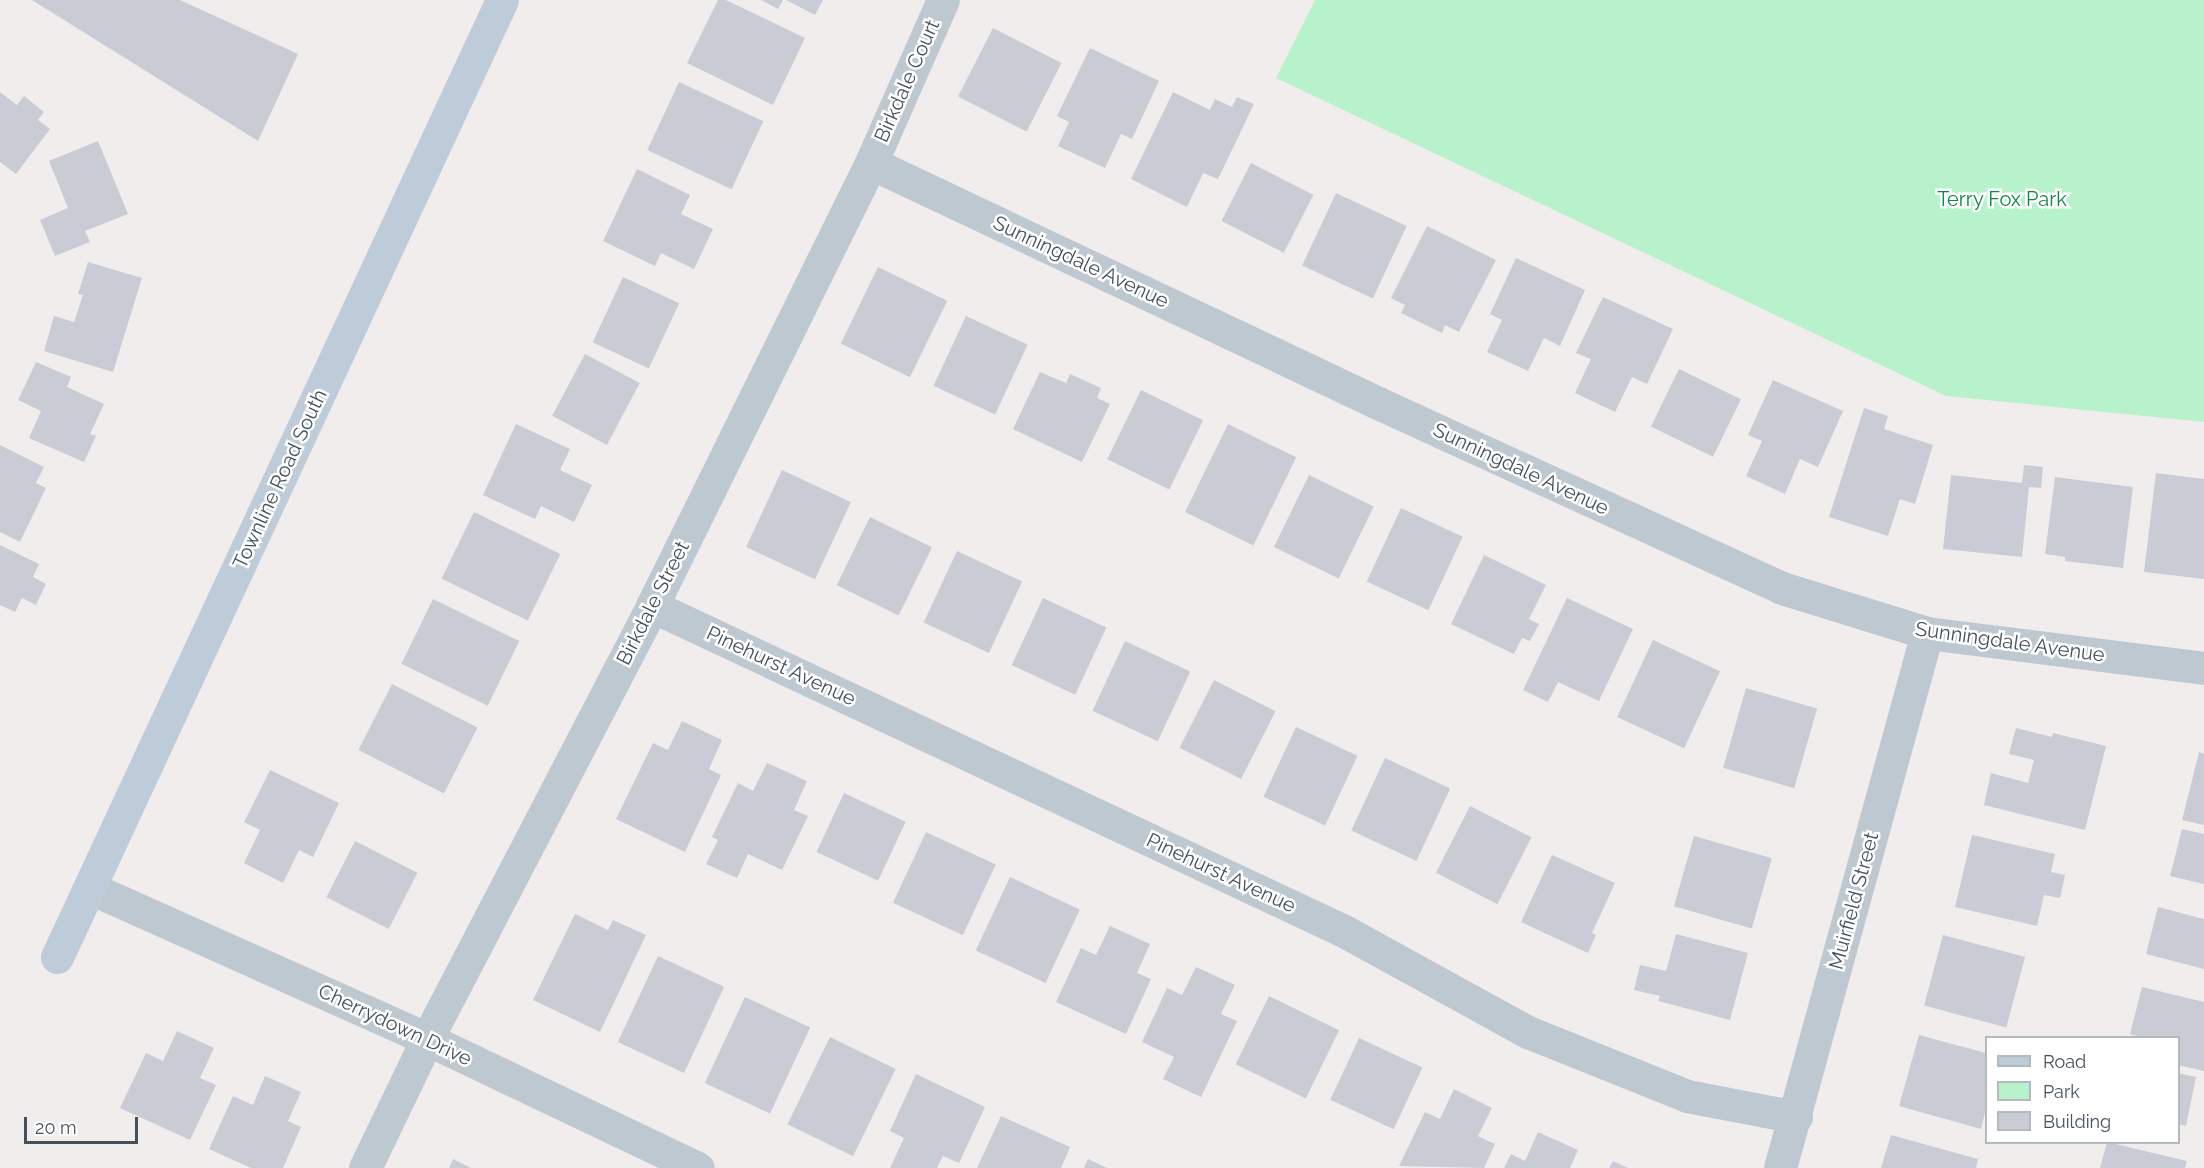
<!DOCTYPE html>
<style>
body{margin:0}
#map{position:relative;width:2204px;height:1168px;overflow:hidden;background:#f1eded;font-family:Raleway,sans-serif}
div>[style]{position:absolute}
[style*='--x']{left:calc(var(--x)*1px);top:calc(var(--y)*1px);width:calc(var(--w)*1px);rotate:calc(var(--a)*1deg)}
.green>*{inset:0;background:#b8f2cd}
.building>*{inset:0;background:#c9ccd4;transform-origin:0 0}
.street>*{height:33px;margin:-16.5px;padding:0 16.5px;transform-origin:16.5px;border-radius:16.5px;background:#bdc8d1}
.secondary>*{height:33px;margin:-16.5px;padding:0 16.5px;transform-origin:16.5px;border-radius:16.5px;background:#becbd9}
span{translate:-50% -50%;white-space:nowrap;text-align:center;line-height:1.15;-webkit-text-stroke:5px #fff;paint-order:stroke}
.street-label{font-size:20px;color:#44515d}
.park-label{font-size:20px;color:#0f8448}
.legend{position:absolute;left:1985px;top:1036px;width:195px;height:108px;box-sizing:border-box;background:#fff;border:2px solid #b4b9be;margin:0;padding:8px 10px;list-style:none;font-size:18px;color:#44515d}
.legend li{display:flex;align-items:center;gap:12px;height:30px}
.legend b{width:30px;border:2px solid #b4b9be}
.scale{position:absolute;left:24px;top:1117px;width:114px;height:27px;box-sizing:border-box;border:3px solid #44515d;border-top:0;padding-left:8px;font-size:18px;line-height:21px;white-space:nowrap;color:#44515d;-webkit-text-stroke:4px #fff;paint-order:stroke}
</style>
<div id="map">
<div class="green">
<div style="clip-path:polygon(1315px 0,2204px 0,2204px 422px,1946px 396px,1276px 78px)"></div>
</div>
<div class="building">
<div style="clip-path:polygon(32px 0,180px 0,298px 54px,258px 141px)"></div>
<div style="clip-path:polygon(718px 0,726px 0,805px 38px,773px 105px,687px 63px)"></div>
<div style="clip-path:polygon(761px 0,783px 0,778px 9px)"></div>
<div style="clip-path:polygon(786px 0,823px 0,815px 15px)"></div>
<div style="left:993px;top:28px;width:77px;height:77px;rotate:27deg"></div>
<div style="clip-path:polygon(1090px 48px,1159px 81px,1132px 139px,1121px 134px,1105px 168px,1058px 146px,1069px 122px,1057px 116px)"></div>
<div style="left:679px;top:82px;width:93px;height:75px;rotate:25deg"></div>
<div style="clip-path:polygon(0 92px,17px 105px,24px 96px,44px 112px,38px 120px,50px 129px,16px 174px,0 162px)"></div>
<div style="clip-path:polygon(1173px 92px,1210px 110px,1215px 99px,1232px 107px,1237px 97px,1254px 104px,1218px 179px,1203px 173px,1187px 207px,1131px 179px)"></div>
<div style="clip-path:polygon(98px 141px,128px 214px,85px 231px,90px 242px,55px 256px,40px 220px,68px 208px,49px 161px)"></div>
<div style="left:1251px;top:163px;width:70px;height:65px;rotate:27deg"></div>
<div style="clip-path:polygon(637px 169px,690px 195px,681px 214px,713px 229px,694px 269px,661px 253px,655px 266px,603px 241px)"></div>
<div style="left:1336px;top:193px;width:78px;height:80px;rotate:25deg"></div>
<div style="clip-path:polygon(1427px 226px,1496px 260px,1459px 332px,1445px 325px,1442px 333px,1401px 313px,1405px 305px,1391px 298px)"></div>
<div style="clip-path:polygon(1516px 258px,1585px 290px,1560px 346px,1544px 338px,1528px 371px,1487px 352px,1502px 320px,1490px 314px)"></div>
<div style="clip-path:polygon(88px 262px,142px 278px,113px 372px,44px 351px,54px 316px,74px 322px,83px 295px,78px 294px)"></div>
<div style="left:878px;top:267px;width:77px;height:85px;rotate:26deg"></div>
<div style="left:623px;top:277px;width:62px;height:72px;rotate:25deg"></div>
<div style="clip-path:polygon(1603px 297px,1673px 329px,1647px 384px,1632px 377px,1615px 412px,1575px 393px,1591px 359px,1576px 353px)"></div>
<div style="left:966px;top:316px;width:68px;height:77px;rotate:25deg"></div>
<div style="left:585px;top:354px;width:62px;height:70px;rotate:28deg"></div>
<div style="clip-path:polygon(36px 362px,71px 377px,67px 387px,104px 404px,90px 434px,96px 436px,84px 462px,29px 438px,41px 411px,18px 400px)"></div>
<div style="left:1679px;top:369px;width:69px;height:64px;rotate:26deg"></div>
<div style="clip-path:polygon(1040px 372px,1066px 383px,1070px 374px,1101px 388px,1097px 398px,1110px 404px,1082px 462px,1013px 429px)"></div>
<div style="clip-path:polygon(1773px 380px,1843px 411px,1818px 467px,1800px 459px,1785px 494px,1746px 476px,1762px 441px,1748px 435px)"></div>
<div style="left:1141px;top:390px;width:69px;height:77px;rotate:26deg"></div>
<div style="clip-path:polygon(1864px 408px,1888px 416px,1884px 429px,1933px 445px,1915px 504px,1900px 499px,1888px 536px,1829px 517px)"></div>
<div style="clip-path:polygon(516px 424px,570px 449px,560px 470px,592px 485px,574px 522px,541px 506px,535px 519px,483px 495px)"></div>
<div style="left:1228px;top:424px;width:76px;height:98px;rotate:26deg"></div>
<div style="clip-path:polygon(0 445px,44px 467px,36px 483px,46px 488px,20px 542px,0 532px)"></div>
<div style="clip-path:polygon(2024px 465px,2043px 467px,2041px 488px,2029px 487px,2022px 557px,1943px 549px,1951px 475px,2022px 483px)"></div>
<div style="left:782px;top:470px;width:76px;height:85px;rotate:25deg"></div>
<div style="clip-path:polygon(2156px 473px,2204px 479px,2204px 579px,2144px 572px)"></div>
<div style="left:1309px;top:475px;width:72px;height:80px;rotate:26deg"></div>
<div style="clip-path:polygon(2055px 477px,2133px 487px,2123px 568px,2065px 561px,2065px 557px,2045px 554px)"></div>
<div style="left:1401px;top:508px;width:68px;height:81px;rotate:25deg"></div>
<div style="left:474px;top:512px;width:96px;height:74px;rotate:26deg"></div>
<div style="left:870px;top:517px;width:69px;height:76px;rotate:26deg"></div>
<div style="clip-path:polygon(0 545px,39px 564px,33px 577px,46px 584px,36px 605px,22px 598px,15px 612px,0 605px)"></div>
<div style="left:957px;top:551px;width:72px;height:79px;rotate:25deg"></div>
<div style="clip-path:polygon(1484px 555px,1546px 585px,1529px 619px,1539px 624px,1530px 641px,1522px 638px,1514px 654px,1451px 624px)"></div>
<div style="left:1043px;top:598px;width:70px;height:74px;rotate:25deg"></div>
<div style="clip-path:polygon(1567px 598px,1633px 629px,1599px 701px,1558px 682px,1548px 702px,1523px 690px)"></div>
<div style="left:433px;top:599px;width:96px;height:72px;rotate:26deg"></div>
<div style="left:1653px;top:640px;width:74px;height:85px;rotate:25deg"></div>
<div style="left:1125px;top:641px;width:72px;height:77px;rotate:25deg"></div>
<div style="left:1214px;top:680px;width:69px;height:76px;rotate:27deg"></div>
<div style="left:392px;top:684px;width:96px;height:74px;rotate:27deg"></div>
<div style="left:1746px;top:688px;width:74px;height:83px;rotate:16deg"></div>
<div style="clip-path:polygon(682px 721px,722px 740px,709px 769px,721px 775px,685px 852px,616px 819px,653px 743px,668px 750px)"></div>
<div style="left:1296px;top:727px;width:68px;height:77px;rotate:25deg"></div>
<div style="clip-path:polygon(2016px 728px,2052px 737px,2053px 733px,2106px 746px,2085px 830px,1984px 805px,1991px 773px,2028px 783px,2034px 760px,2009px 754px)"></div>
<div style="clip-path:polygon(2199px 752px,2204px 754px,2204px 825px,2182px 820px)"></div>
<div style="left:1385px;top:758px;width:72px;height:80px;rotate:25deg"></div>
<div style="clip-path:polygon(767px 763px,807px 781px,794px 810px,808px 816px,782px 870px,748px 854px,737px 878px,706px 864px,718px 840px,712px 837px,738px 783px,753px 791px)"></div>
<div style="clip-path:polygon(270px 770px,339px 803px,313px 857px,299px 850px,283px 883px,244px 863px,260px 830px,244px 822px)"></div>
<div style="left:844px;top:793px;width:68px;height:65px;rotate:25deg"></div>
<div style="left:1470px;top:806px;width:69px;height:75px;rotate:27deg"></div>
<div style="clip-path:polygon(2182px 829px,2204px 834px,2204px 884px,2170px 876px)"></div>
<div style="left:926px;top:832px;width:77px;height:78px;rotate:25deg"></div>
<div style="clip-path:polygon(1972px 835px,2055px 854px,2051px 872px,2065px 875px,2060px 898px,2044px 895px,2037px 926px,1955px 907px)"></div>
<div style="left:1694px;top:836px;width:81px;height:73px;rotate:16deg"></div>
<div style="left:355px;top:841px;width:70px;height:63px;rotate:27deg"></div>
<div style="clip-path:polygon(1552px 855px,1615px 883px,1592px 933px,1596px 935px,1588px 953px,1521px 922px)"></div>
<div style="left:1010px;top:877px;width:77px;height:81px;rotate:25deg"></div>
<div style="clip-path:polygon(2158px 907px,2204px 919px,2204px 969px,2146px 954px)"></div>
<div style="clip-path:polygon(575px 914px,608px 930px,613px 920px,646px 935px,600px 1032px,533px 1000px)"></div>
<div style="clip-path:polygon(1110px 926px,1150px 944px,1137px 973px,1151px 979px,1126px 1034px,1056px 1002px,1081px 948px,1096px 955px)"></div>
<div style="clip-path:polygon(1676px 934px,1748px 953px,1730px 1020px,1658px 1001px,1660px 996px,1634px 990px,1640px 965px,1666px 971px)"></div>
<div style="left:1943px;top:935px;width:85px;height:73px;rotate:15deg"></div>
<div style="left:658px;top:956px;width:73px;height:95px;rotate:25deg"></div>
<div style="clip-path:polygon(1196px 967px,1235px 985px,1221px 1014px,1237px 1021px,1201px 1097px,1163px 1079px,1174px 1057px,1142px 1042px,1167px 988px,1182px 995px)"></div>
<div style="clip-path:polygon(2142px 987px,2204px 1002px,2204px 1071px,2178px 1065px,2178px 1038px,2144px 1038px,2130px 1034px)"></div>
<div style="left:1269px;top:996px;width:78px;height:76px;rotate:26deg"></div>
<div style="left:745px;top:997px;width:72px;height:95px;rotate:25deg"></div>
<div style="clip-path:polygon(177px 1031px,214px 1048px,200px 1078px,216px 1085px,190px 1140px,120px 1108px,146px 1053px,163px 1061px)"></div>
<div style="clip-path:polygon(1919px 1035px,1986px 1053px,1986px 1108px,1981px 1129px,1899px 1106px)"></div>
<div style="left:830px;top:1037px;width:73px;height:97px;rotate:26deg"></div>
<div style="left:1359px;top:1038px;width:70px;height:68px;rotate:25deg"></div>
<div style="clip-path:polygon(2178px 1073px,2196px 1077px,2186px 1126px,2178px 1124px)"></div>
<div style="clip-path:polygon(916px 1074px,985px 1107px,959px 1163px,943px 1156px,937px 1168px,890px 1168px,904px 1138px,890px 1131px)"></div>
<div style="clip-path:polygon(265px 1076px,301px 1092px,288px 1121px,301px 1127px,283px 1168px,251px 1168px,209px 1149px,233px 1096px,253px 1105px)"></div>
<div style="clip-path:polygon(1454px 1089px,1492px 1108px,1478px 1136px,1495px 1144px,1484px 1168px,1399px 1166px,1425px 1112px,1440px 1119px)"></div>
<div style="clip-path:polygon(1001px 1116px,1070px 1147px,1061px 1168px,977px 1168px)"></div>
<div style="clip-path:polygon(1538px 1132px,1578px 1150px,1570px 1168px,1504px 1168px,1511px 1154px,1525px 1161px)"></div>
<div style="clip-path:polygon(1891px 1135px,1978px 1159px,1976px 1168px,1881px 1168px)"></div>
<div style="clip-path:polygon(2107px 1142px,2187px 1161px,2185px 1168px,2100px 1168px)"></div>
<div style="clip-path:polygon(453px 1159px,471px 1168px,449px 1168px)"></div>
<div style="clip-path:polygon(1088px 1159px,1107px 1168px,1084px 1168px)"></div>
<div style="clip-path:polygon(1613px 1161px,1628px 1168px,1609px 1168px)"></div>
</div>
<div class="street">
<div style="--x:871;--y:163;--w:561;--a:25.33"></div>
<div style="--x:1378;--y:403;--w:444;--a:24.6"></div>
<div style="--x:1782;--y:588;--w:152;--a:17.2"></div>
<div style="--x:1927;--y:633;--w:279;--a:7.2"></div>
<div style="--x:652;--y:606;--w:765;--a:25.16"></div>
<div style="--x:1344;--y:931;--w:210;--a:28.8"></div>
<div style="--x:1528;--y:1032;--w:171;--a:21.9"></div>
<div style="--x:1687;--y:1096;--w:111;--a:10.9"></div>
<div style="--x:90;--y:888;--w:369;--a:24.1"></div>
<div style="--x:427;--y:1039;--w:300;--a:25.5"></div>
<div style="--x:365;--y:1168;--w:143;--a:-64.3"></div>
<div style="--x:427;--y:1039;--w:488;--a:-62.5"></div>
<div style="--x:652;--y:606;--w:494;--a:-63.7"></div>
<div style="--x:871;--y:163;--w:178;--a:-66.2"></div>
<div style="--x:1780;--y:1168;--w:555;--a:-74.64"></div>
</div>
<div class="secondary">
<div style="--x:57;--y:957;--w:1055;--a:-65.06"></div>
</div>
<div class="street-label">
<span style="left:907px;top:81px;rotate:-66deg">Birkdale Court</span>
<span style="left:1081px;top:262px;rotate:25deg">Sunningdale Avenue</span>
<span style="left:1521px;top:469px;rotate:25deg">Sunningdale Avenue</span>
<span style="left:280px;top:479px;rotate:-65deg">Townline Road South</span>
<span style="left:653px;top:603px;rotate:-63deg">Birkdale Street</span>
<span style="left:2010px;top:642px;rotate:8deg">Sunningdale Avenue</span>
<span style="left:781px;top:666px;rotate:25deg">Pinehurst Avenue</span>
<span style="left:1221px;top:873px;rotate:25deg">Pinehurst Avenue</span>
<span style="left:1854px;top:901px;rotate:-75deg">Muirfield Street</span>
<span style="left:395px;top:1025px;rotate:25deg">Cherrydown Drive</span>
</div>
<div class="park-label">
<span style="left:2002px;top:199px">Terry Fox Park</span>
</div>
<ul class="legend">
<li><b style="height:8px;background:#becbd9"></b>Road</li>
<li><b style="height:16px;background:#b8f2cd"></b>Park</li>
<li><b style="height:16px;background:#c9ccd4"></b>Building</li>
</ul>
<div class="scale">20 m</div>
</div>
